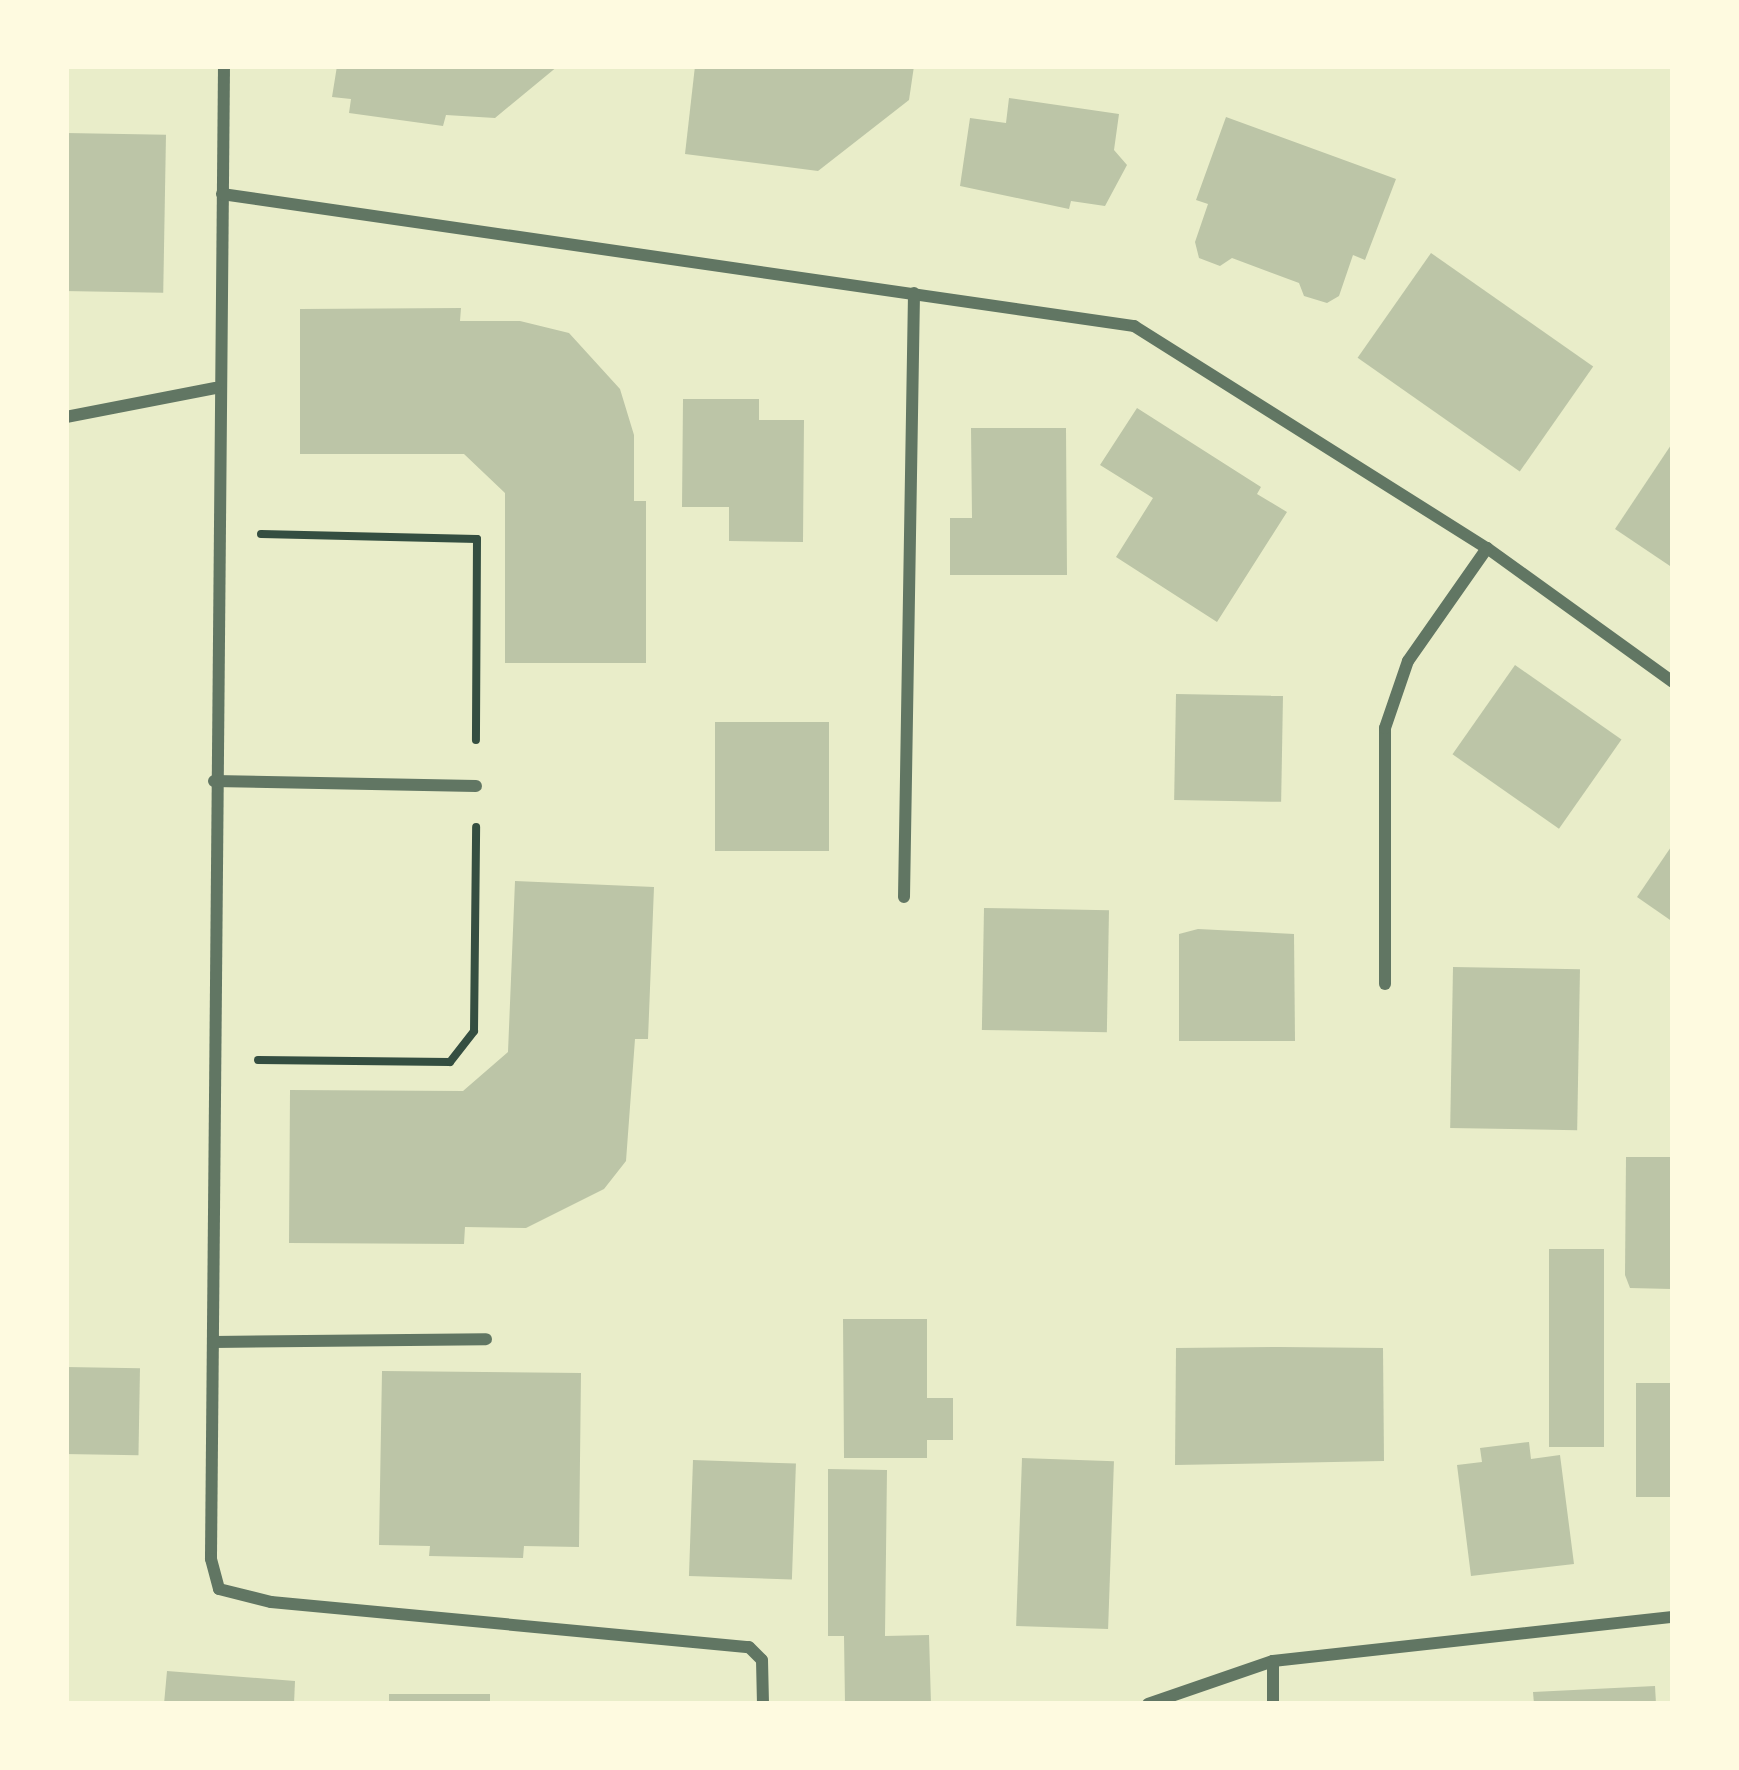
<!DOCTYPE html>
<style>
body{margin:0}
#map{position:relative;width:1739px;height:1770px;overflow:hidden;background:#e9edc9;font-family:"Golos Text",sans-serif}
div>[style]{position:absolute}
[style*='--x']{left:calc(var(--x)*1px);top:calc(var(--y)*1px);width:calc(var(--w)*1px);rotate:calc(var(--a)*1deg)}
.building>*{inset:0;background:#bcc5a7;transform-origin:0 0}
.path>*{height:8px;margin:-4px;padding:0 4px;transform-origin:4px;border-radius:4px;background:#344e41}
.minor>*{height:12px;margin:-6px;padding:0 6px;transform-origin:6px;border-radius:6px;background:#617663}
span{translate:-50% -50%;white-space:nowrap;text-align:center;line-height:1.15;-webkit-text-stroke:12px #fefae0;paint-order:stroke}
.frame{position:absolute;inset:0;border:69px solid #fefae0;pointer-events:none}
</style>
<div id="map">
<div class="building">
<div style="clip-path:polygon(337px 66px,558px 66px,495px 118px,446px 115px,443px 126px,349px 113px,351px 99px,332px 97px)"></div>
<div style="clip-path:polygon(695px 66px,914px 66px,909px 100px,818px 171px,685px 154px)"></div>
<div style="clip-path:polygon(1009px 98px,1119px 114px,1114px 150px,1127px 165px,1105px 206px,1071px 201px,1069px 209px,960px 186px,970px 118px,1006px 123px)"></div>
<div style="clip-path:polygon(1226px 117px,1396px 179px,1365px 260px,1353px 255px,1339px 296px,1327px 303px,1304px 296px,1299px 283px,1232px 258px,1220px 266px,1199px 258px,1195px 242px,1208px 204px,1196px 200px)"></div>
<div style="left:66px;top:133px;width:100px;height:158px;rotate:1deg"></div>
<div style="left:1431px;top:253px;width:198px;height:128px;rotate:35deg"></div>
<div style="clip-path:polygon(461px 308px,460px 321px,520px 321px,569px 333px,620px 389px,634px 435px,634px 501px,646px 501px,646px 663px,505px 663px,505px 493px,464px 454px,300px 454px,300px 309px)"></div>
<div style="clip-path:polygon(683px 399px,759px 399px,759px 420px,804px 420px,803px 542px,729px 541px,729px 507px,682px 507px)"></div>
<div style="clip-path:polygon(1137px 408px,1261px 487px,1257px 494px,1287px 512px,1217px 622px,1116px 557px,1153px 498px,1100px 465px)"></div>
<div style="clip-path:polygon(971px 428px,1066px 428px,1067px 575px,950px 575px,950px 518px,972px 518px)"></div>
<div style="clip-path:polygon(1673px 442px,1673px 568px,1615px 529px)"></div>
<div style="left:1515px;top:665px;width:130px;height:109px;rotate:35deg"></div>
<div style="left:1176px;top:694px;width:107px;height:106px;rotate:1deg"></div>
<div style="left:829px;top:722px;width:129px;height:114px;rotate:90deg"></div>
<div style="clip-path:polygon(1673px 844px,1673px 922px,1637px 897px)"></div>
<div style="clip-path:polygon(515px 881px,654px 887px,648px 1039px,635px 1039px,626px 1161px,604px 1189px,526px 1228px,465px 1227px,464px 1244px,289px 1243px,290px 1090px,463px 1091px,508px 1052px)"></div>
<div style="left:984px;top:908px;width:125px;height:122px;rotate:1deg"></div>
<div style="clip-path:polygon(1198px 929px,1294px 934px,1295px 1041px,1179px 1041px,1179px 934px)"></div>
<div style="left:1453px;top:967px;width:127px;height:161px;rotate:1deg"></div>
<div style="clip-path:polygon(1626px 1157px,1673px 1157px,1671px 1289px,1630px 1288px,1625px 1275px)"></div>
<div style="left:1549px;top:1249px;width:55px;height:198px"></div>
<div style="clip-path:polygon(843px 1319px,927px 1319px,927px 1398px,953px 1398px,953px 1440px,927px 1440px,927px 1458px,844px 1458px)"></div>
<div style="clip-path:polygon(1280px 1347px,1383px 1348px,1384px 1461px,1175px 1465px,1176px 1348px)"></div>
<div style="left:66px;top:1367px;width:74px;height:87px;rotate:1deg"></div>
<div style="clip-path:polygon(382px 1371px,581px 1373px,579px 1547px,524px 1546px,523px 1558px,429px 1556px,430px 1546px,379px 1545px)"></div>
<div style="left:1636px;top:1383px;width:37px;height:114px"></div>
<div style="clip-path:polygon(1529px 1442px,1531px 1459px,1560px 1455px,1574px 1564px,1471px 1576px,1457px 1465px,1482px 1462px,1480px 1448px)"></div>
<div style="left:1022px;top:1458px;width:92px;height:168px;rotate:2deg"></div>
<div style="left:693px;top:1460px;width:103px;height:116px;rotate:2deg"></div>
<div style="clip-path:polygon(828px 1469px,887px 1470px,885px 1636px,929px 1635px,931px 1704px,845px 1704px,844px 1636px,828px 1636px)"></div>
<div style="clip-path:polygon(167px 1671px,295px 1681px,294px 1704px,164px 1704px)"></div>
<div style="clip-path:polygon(1655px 1686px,1656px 1704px,1534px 1704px,1533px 1692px)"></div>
<div style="left:389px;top:1694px;width:101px;height:10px"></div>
</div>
<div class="path">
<div style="--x:261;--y:534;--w:216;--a:1.3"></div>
<div style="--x:477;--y:539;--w:201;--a:90.3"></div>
<div style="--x:258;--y:1060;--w:192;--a:0.6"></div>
<div style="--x:450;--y:1062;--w:39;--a:-52"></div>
<div style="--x:474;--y:1031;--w:204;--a:-89.4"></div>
</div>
<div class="minor">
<div style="--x:224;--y:66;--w:1493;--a:90.5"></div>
<div style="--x:211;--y:1559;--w:31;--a:75"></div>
<div style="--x:219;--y:1589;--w:54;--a:14"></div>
<div style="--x:271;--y:1602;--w:480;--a:5.4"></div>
<div style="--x:749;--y:1647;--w:18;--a:45"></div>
<div style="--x:762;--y:1660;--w:44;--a:88.7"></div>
<div style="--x:222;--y:194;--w:922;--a:8.24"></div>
<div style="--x:1134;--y:326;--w:417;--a:32.2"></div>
<div style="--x:1487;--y:548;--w:229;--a:35.8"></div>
<div style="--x:66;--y:417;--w:152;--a:-11"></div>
<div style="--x:214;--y:781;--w:262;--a:1.1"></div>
<div style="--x:904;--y:897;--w:604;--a:-89.05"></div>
<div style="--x:1385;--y:984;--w:256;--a:-90"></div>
<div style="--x:1385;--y:728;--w:71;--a:-71.1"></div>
<div style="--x:1408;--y:661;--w:138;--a:-55"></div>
<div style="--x:213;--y:1342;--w:273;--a:-0.6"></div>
<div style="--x:1148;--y:1704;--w:132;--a:-19"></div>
<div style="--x:1273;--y:1661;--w:402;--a:-6.3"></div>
<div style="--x:1273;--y:1704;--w:43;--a:-90"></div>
</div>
<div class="frame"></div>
</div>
